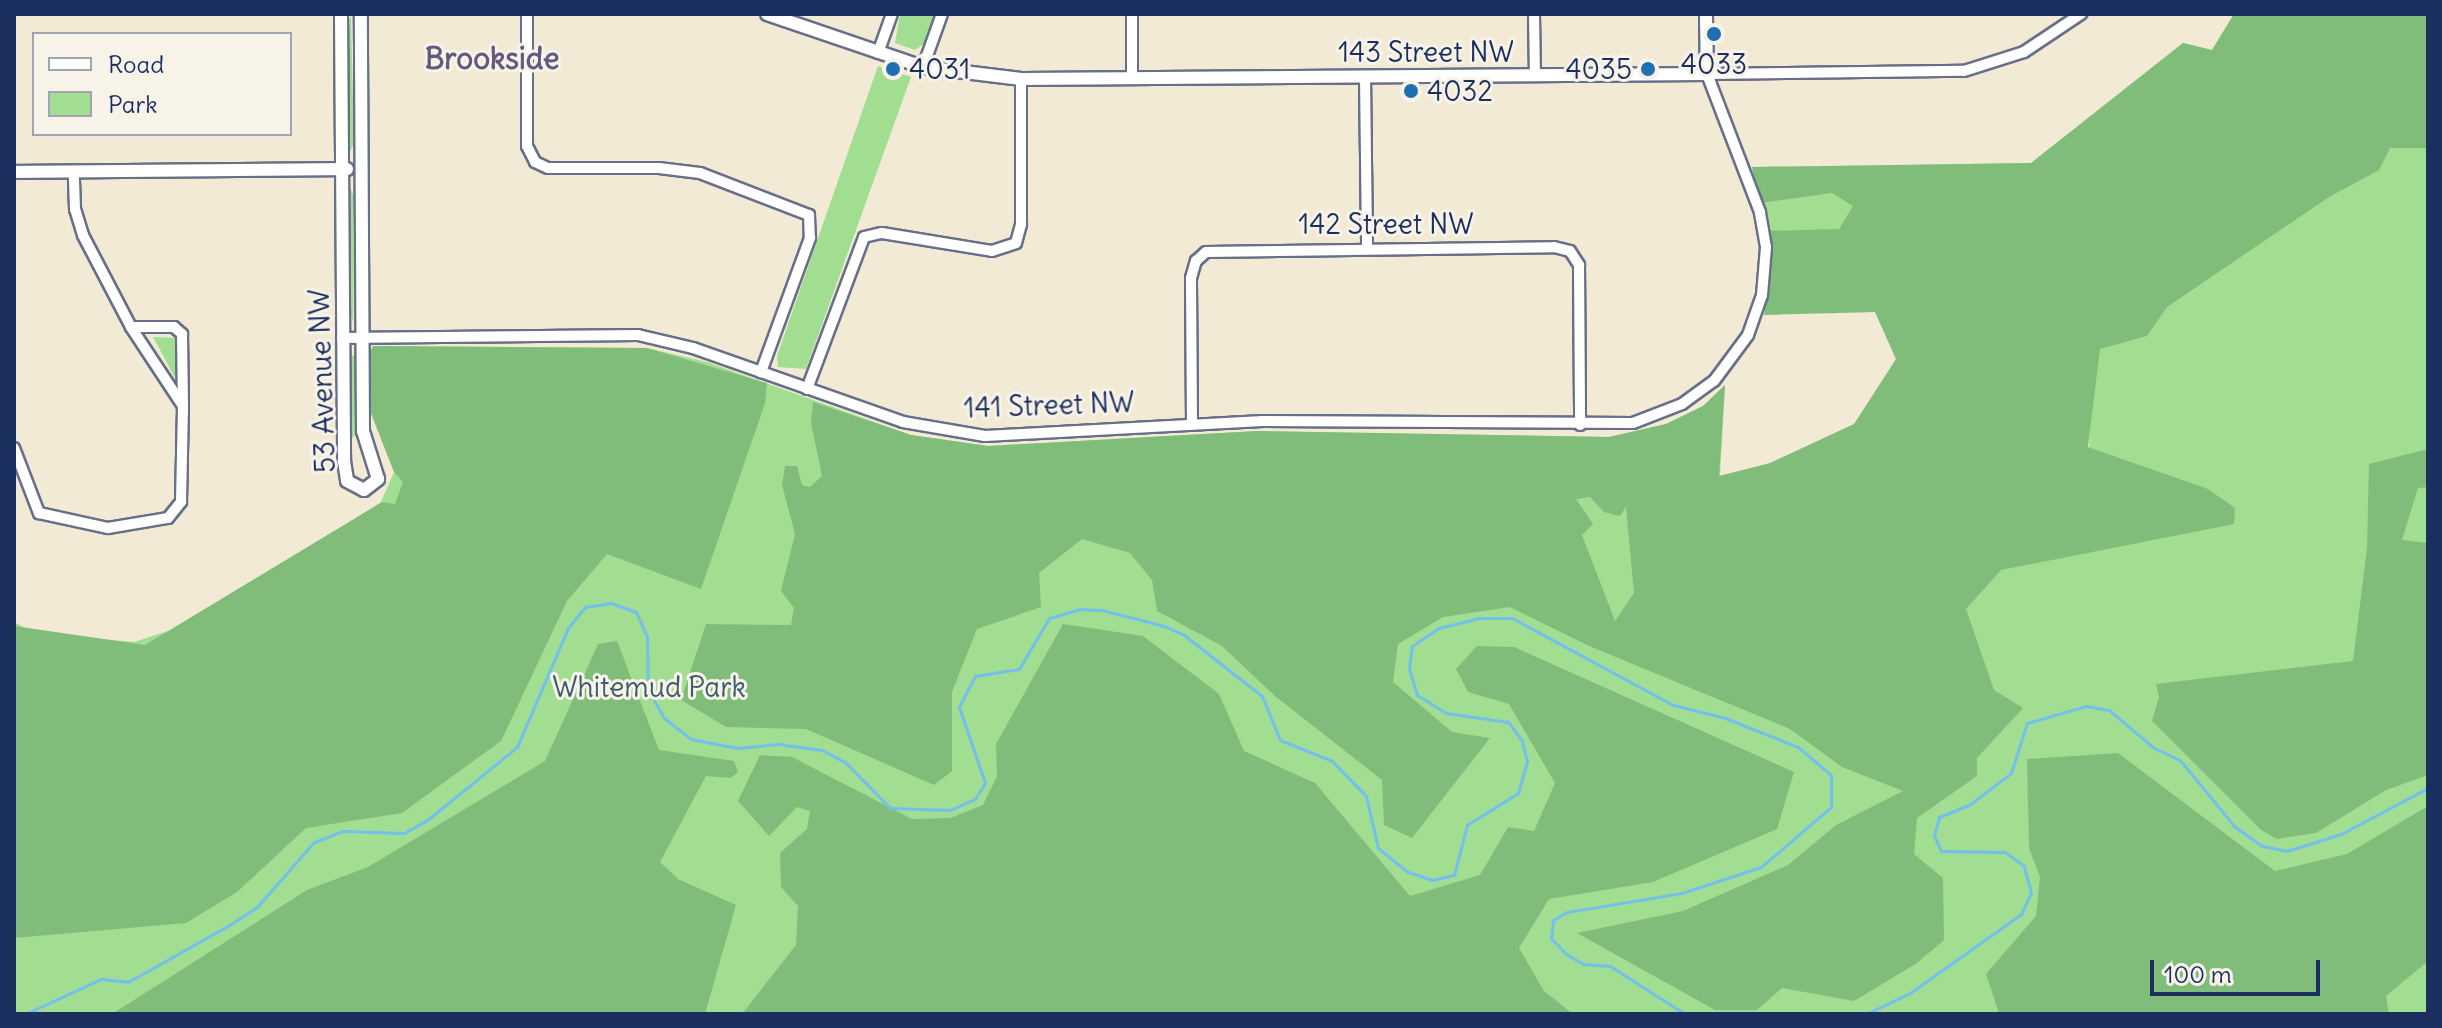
<!DOCTYPE html>
<style>
body{margin:0}
#map{position:relative;width:2442px;height:1028px;overflow:hidden;background:#f3ead5;font-family:Delius,sans-serif}
div>[style]{position:absolute}
[style*='--x']{left:calc(var(--x)*1px);top:calc(var(--y)*1px);width:calc(var(--w)*1px);rotate:calc(var(--a)*1deg)}
.green>*{inset:0;background:#a1de91}
.forest>*{inset:0;background:#80bd7b}
.stream>*{height:3px;margin:-1.5px;padding:0 1.5px;transform-origin:1.5px;border-radius:1.5px;background:#74bfee}
.roads{filter:drop-shadow(2px 0 #677088) drop-shadow(-2px 0 #677088) drop-shadow(0 2px #677088) drop-shadow(0 -2px #677088)}
.minor>*{height:10px;margin:-5px;padding:0 5px;transform-origin:5px;border-radius:5px;background:#fff}
.tertiary>*{height:12px;margin:-6px;padding:0 6px;transform-origin:6px;border-radius:6px;background:#fff}
.dots>*{width:22px;height:22px;translate:-50% -50%;box-sizing:border-box;border:4px solid #f7f3e8;border-radius:50%}
span{translate:-50% -50%;white-space:nowrap;text-align:center;line-height:1.15;-webkit-text-stroke:6px #f7f3e8;paint-order:stroke}
.street-label{font-size:28px;color:#1b2f5e}
.poi-label{font-size:28px;color:#1b2f5e}
.left{translate:0 -50%;text-align:left}
.right{translate:-100% -50%;text-align:right}
.park-label{font-size:28px;color:#3c5b6b}
.neighbourhood-label{font-size:30px;color:#63597e;font-weight:700}
.frame{position:absolute;inset:0;border:16px solid #1b2f5e;pointer-events:none}
.legend{position:absolute;left:32px;top:32px;width:260px;height:104px;box-sizing:border-box;background:#f7f3e8;border:2px solid #9fa5b1;margin:0;padding:10px 14px;list-style:none;font-size:24px;color:#1b2f5e}
.legend li{display:flex;align-items:center;gap:16px;height:40px}
.legend b{width:40px;border:2px solid #9fa5b1}
.scale{position:absolute;left:2150px;top:960px;width:170px;height:36px;box-sizing:border-box;border:4px solid #1b2f5e;border-top:0;padding-left:10px;font-size:24px;line-height:28px;white-space:nowrap;color:#1b2f5e;-webkit-text-stroke:6px #f7f3e8;paint-order:stroke}
</style>
<div id="map">
<div class="green">
<div style="clip-path:polygon(900px 14px,935px 14px,925px 43px,915px 50px,895px 43px)"></div>
<div style="clip-path:polygon(2234px 14px,2428px 14px,2428px 1014px,14px 1014px,14px 622px,35px 633px,134px 642px,223px 613px,381px 502px,394px 472px,369px 408px,373px 346px,647px 348px,707px 362px,911px 435px,988px 446px,1257px 431px,1609px 437px,1666px 424px,1703px 406px,1725px 385px,1720px 476px,2089px 454px,2092px 345px,1896px 359px,1875px 312px,1770px 313px,1771px 254px,1752px 167px,2031px 163px,2183px 43px,2212px 50px)"></div>
<div style="clip-path:polygon(351px 16px,354px 143px,349px 154px,346px 25px)"></div>
<div style="clip-path:polygon(878px 66px,911px 77px,806px 369px,778px 367px,777px 356px)"></div>
<div style="clip-path:polygon(348px 184px,355px 198px,353px 322px,348px 302px)"></div>
<div style="clip-path:polygon(153px 337px,176px 338px,175px 378px)"></div>
<div style="clip-path:polygon(355px 355px,356px 434px,352px 438px,348px 357px)"></div>
</div>
<div class="forest">
<div style="clip-path:polygon(evenodd,2234px 14px,2428px 14px,2428px 148px,2390px 148px,2379px 170px,2329px 197px,2167px 307px,2147px 336px,2100px 349px,2088px 447px,2208px 489px,2235px 508px,2234px 524px,2001px 570px,1966px 609px,1994px 690px,2023px 708px,1977px 758px,1977px 776px,1917px 818px,1914px 854px,1943px 878px,1944px 940px,1917px 963px,1854px 1001px,1782px 988px,1757px 1010px,1715px 1010px,1577px 933px,1683px 911px,1788px 865px,1836px 825px,1903px 791px,1842px 767px,1790px 729px,1589px 646px,1510px 607px,1443px 617px,1398px 644px,1393px 682px,1452px 732px,1490px 738px,1412px 838px,1384px 825px,1382px 780px,1275px 696px,1222px 646px,1157px 611px,1152px 580px,1130px 553px,1082px 539px,1039px 573px,1041px 607px,977px 629px,952px 692px,952px 771px,934px 785px,806px 729px,726px 727px,681px 700px,706px 624px,791px 625px,794px 608px,781px 591px,795px 534px,782px 485px,785px 466px,797px 466px,802px 485px,810px 487px,822px 476px,811px 423px,813px 402px,911px 435px,988px 446px,1257px 431px,1609px 437px,1666px 424px,1703px 406px,1725px 385px,1719px 476px,1770px 463px,1854px 424px,1896px 359px,1875px 312px,1764px 315px,1771px 254px,1766px 231px,1839px 229px,1853px 206px,1832px 193px,1760px 203px,1752px 167px,2031px 163px,2183px 43px,2212px 50px,2234px 14px,1590px 497px,1604px 512px,1620px 516px,1626px 507px,1634px 593px,1615px 621px,1582px 535px,1593px 524px,1576px 499px,1590px 497px)"></div>
<div style="clip-path:polygon(373px 346px,647px 348px,767px 383px,765px 403px,701px 589px,607px 554px,567px 601px,501px 741px,402px 813px,306px 828px,237px 892px,186px 923px,14px 938px,14px 626px,145px 645px,382px 502px,395px 504px,403px 482px,394px 472px,369px 408px,368px 356px)"></div>
<div style="clip-path:polygon(2428px 449px,2428px 487px,2418px 488px,2402px 540px,2428px 543px,2428px 775px,2386px 790px,2316px 833px,2277px 839px,2261px 830px,2152px 721px,2159px 697px,2156px 684px,2353px 661px,2367px 548px,2369px 464px)"></div>
<div style="clip-path:polygon(1063px 624px,1143px 636px,1219px 694px,1244px 751px,1315px 783px,1410px 896px,1480px 875px,1508px 827px,1534px 831px,1555px 783px,1509px 704px,1468px 692px,1456px 669px,1477px 646px,1514px 647px,1794px 772px,1777px 829px,1653px 882px,1549px 899px,1519px 948px,1544px 991px,1573px 1014px,742px 1014px,796px 945px,798px 906px,781px 887px,780px 853px,807px 829px,810px 811px,797px 807px,769px 836px,738px 801px,760px 755px,792px 757px,912px 819px,950px 818px,983px 805px,997px 776px,996px 744px)"></div>
<div style="clip-path:polygon(617px 641px,659px 750px,734px 761px,738px 772px,731px 778px,706px 776px,660px 862px,678px 879px,736px 905px,705px 1014px,112px 1014px,307px 890px,368px 867px,545px 761px,598px 644px)"></div>
<div style="clip-path:polygon(2118px 753px,2275px 871px,2347px 854px,2428px 806px,2428px 961px,2386px 996px,2389px 1014px,1999px 1014px,1986px 974px,2036px 916px,2040px 877px,2029px 848px,2027px 759px)"></div>
</div>
<div class="stream">
<div style="--x:25;--y:1014;--w:84;--a:-24.7"></div>
<div style="--x:101;--y:979;--w:27;--a:6"></div>
<div style="--x:128;--y:982;--w:118;--a:-29.4"></div>
<div style="--x:231;--y:924;--w:31;--a:-33"></div>
<div style="--x:257;--y:907;--w:86;--a:-48.8"></div>
<div style="--x:314;--y:842;--w:31;--a:-21"></div>
<div style="--x:343;--y:831;--w:61;--a:1.9"></div>
<div style="--x:404;--y:833;--w:25;--a:-29"></div>
<div style="--x:426;--y:821;--w:117;--a:-39.1"></div>
<div style="--x:517;--y:747;--w:129;--a:-66.8"></div>
<div style="--x:568;--y:628;--w:27;--a:-51"></div>
<div style="--x:585;--y:607;--w:26;--a:-9"></div>
<div style="--x:611;--y:603;--w:27;--a:20"></div>
<div style="--x:636;--y:612;--w:27;--a:66"></div>
<div style="--x:647;--y:637;--w:53;--a:88.9"></div>
<div style="--x:648;--y:690;--w:32;--a:60"></div>
<div style="--x:664;--y:718;--w:34;--a:38"></div>
<div style="--x:691;--y:739;--w:47;--a:11.1"></div>
<div style="--x:737;--y:748;--w:41;--a:-5.6"></div>
<div style="--x:778;--y:744;--w:44;--a:7.8"></div>
<div style="--x:822;--y:750;--w:27;--a:28"></div>
<div style="--x:846;--y:763;--w:63;--a:45.6"></div>
<div style="--x:890;--y:808;--w:60;--a:1.9"></div>
<div style="--x:950;--y:810;--w:27;--a:-24"></div>
<div style="--x:975;--y:799;--w:19;--a:-58"></div>
<div style="--x:985;--y:783;--w:80;--a:-108.9"></div>
<div style="--x:959;--y:707;--w:35;--a:-63"></div>
<div style="--x:975;--y:676;--w:45;--a:-9"></div>
<div style="--x:1019;--y:669;--w:59;--a:-59.5"></div>
<div style="--x:1049;--y:618;--w:32;--a:-16"></div>
<div style="--x:1080;--y:609;--w:22;--a:3"></div>
<div style="--x:1102;--y:610;--w:64;--a:14.5"></div>
<div style="--x:1164;--y:626;--w:22;--a:24"></div>
<div style="--x:1184;--y:635;--w:99;--a:38"></div>
<div style="--x:1262;--y:696;--w:48;--a:67.8"></div>
<div style="--x:1280;--y:740;--w:56;--a:22"></div>
<div style="--x:1332;--y:761;--w:49;--a:45.8"></div>
<div style="--x:1366;--y:796;--w:53;--a:77"></div>
<div style="--x:1378;--y:848;--w:38;--a:39"></div>
<div style="--x:1408;--y:872;--w:25;--a:18"></div>
<div style="--x:1432;--y:880;--w:23;--a:-13"></div>
<div style="--x:1454;--y:875;--w:52;--a:-75.4"></div>
<div style="--x:1467;--y:825;--w:60;--a:-32.1"></div>
<div style="--x:1518;--y:793;--w:33;--a:-74"></div>
<div style="--x:1527;--y:761;--w:21;--a:-104"></div>
<div style="--x:1522;--y:741;--w:24;--a:-126"></div>
<div style="--x:1508;--y:722;--w:63;--a:-171.7"></div>
<div style="--x:1446;--y:713;--w:34;--a:-148"></div>
<div style="--x:1417;--y:695;--w:27;--a:-107"></div>
<div style="--x:1409;--y:669;--w:23;--a:-83"></div>
<div style="--x:1412;--y:646;--w:32;--a:-34"></div>
<div style="--x:1439;--y:628;--w:41;--a:-14"></div>
<div style="--x:1479;--y:618;--w:33;--a:0"></div>
<div style="--x:1512;--y:618;--w:183;--a:28.4"></div>
<div style="--x:1673;--y:705;--w:54;--a:14"></div>
<div style="--x:1725;--y:718;--w:79;--a:21.7"></div>
<div style="--x:1798;--y:747;--w:43;--a:40.3"></div>
<div style="--x:1831;--y:775;--w:32;--a:90"></div>
<div style="--x:1831;--y:807;--w:92;--a:139.4"></div>
<div style="--x:1761;--y:867;--w:83;--a:161.8"></div>
<div style="--x:1682;--y:893;--w:117;--a:170.6"></div>
<div style="--x:1567;--y:912;--w:16;--a:150"></div>
<div style="--x:1553;--y:920;--w:18;--a:96"></div>
<div style="--x:1551;--y:938;--w:22;--a:47"></div>
<div style="--x:1566;--y:954;--w:20;--a:30"></div>
<div style="--x:1583;--y:964;--w:27;--a:4"></div>
<div style="--x:1610;--y:966;--w:89;--a:32.6"></div>
<div style="--x:1866;--y:1014;--w:49;--a:-25.5"></div>
<div style="--x:1910;--y:993;--w:136;--a:-35.4"></div>
<div style="--x:2021;--y:914;--w:23;--a:-65"></div>
<div style="--x:2031;--y:893;--w:28;--a:-105"></div>
<div style="--x:2024;--y:866;--w:24;--a:-144"></div>
<div style="--x:2005;--y:852;--w:64;--a:-179.1"></div>
<div style="--x:1941;--y:851;--w:17;--a:-114"></div>
<div style="--x:1934;--y:835;--w:19;--a:-74"></div>
<div style="--x:1939;--y:817;--w:32;--a:-22"></div>
<div style="--x:1969;--y:805;--w:53;--a:-37.3"></div>
<div style="--x:2011;--y:773;--w:52;--a:-72.3"></div>
<div style="--x:2027;--y:723;--w:61;--a:-16.1"></div>
<div style="--x:2086;--y:706;--w:23;--a:10"></div>
<div style="--x:2109;--y:710;--w:59;--a:40.2"></div>
<div style="--x:2154;--y:748;--w:29;--a:25"></div>
<div style="--x:2180;--y:760;--w:87;--a:50.6"></div>
<div style="--x:2235;--y:827;--w:33;--a:35"></div>
<div style="--x:2262;--y:846;--w:25;--a:11"></div>
<div style="--x:2287;--y:851;--w:57;--a:-17.5"></div>
<div style="--x:2341;--y:834;--w:98;--a:-27.9"></div>
</div>
<div class="roads">
<div class="minor">
<div style="--x:527;--y:14;--w:132;--a:90"></div>
<div style="--x:527;--y:146;--w:18;--a:63"></div>
<div style="--x:535;--y:162;--w:14;--a:25"></div>
<div style="--x:548;--y:168;--w:111;--a:0"></div>
<div style="--x:659;--y:168;--w:41;--a:7"></div>
<div style="--x:700;--y:173;--w:117;--a:21.1"></div>
<div style="--x:809;--y:215;--w:23;--a:88"></div>
<div style="--x:810;--y:238;--w:143;--a:110.1"></div>
<div style="--x:1132;--y:14;--w:64;--a:90"></div>
<div style="--x:1534;--y:14;--w:61;--a:89.1"></div>
<div style="--x:878;--y:53;--w:41;--a:-70.3"></div>
<div style="--x:923;--y:67;--w:56;--a:-70.3"></div>
<div style="--x:1365;--y:77;--w:172;--a:89.3"></div>
<div style="--x:131;--y:327;--w:43;--a:0"></div>
<div style="--x:174;--y:327;--w:11;--a:41"></div>
<div style="--x:182;--y:334;--w:72;--a:89.2"></div>
<div style="--x:342;--y:338;--w:296;--a:-0.6"></div>
<div style="--x:638;--y:335;--w:57;--a:13.3"></div>
<div style="--x:693;--y:348;--w:223;--a:19.4"></div>
<div style="--x:903;--y:422;--w:83;--a:9.7"></div>
<div style="--x:985;--y:436;--w:278;--a:-3.1"></div>
<div style="--x:1263;--y:421;--w:370;--a:0.3"></div>
<div style="--x:1633;--y:423;--w:53;--a:-21.2"></div>
<div style="--x:1682;--y:404;--w:39;--a:-36"></div>
<div style="--x:1714;--y:381;--w:57;--a:-53.5"></div>
<div style="--x:1748;--y:335;--w:42;--a:-70.7"></div>
<div style="--x:1762;--y:295;--w:48;--a:-85.2"></div>
<div style="--x:1766;--y:247;--w:36;--a:-100"></div>
<div style="--x:1760;--y:212;--w:148;--a:-111"></div>
<div style="--x:1707;--y:74;--w:257;--a:-0.7"></div>
<div style="--x:1964;--y:71;--w:63;--a:-17.6"></div>
<div style="--x:2024;--y:52;--w:69;--a:-33.7"></div>
<div style="--x:807;--y:389;--w:162;--a:-69.4"></div>
<div style="--x:864;--y:237;--w:18;--a:-13"></div>
<div style="--x:882;--y:233;--w:111;--a:9.3"></div>
<div style="--x:992;--y:251;--w:25;--a:-18"></div>
<div style="--x:1016;--y:243;--w:20;--a:-75"></div>
<div style="--x:1021;--y:224;--w:145;--a:-90"></div>
<div style="--x:1192;--y:424;--w:146;--a:-90.4"></div>
<div style="--x:1191;--y:278;--w:18;--a:-74"></div>
<div style="--x:1196;--y:261;--w:13;--a:-42"></div>
<div style="--x:1206;--y:252;--w:348;--a:-0.8"></div>
<div style="--x:1554;--y:247;--w:16;--a:14"></div>
<div style="--x:1570;--y:251;--w:17;--a:57"></div>
<div style="--x:1579;--y:265;--w:160;--a:89.6"></div>
<div style="--x:14;--y:448;--w:70;--a:69"></div>
<div style="--x:39;--y:513;--w:71;--a:12.3"></div>
<div style="--x:108;--y:528;--w:61;--a:-9.5"></div>
<div style="--x:168;--y:518;--w:21;--a:-51"></div>
<div style="--x:181;--y:502;--w:96;--a:-88.8"></div>
<div style="--x:183;--y:406;--w:95;--a:-123.4"></div>
<div style="--x:131;--y:327;--w:104;--a:-117.6"></div>
<div style="--x:83;--y:235;--w:27;--a:-107"></div>
<div style="--x:75;--y:209;--w:38;--a:-92"></div>
</div>
<div class="tertiary">
<div style="--x:341;--y:14;--w:447;--a:89.6"></div>
<div style="--x:344;--y:461;--w:20;--a:81"></div>
<div style="--x:347;--y:481;--w:19;--a:28"></div>
<div style="--x:364;--y:490;--w:18;--a:-38"></div>
<div style="--x:378;--y:479;--w:50;--a:-107.4"></div>
<div style="--x:363;--y:431;--w:417;--a:-90.3"></div>
<div style="--x:767;--y:14;--w:165;--a:18.8"></div>
<div style="--x:923;--y:67;--w:99;--a:7"></div>
<div style="--x:1021;--y:79;--w:686;--a:-0.42"></div>
<div style="--x:1707;--y:74;--w:60;--a:-91"></div>
<div style="--x:14;--y:172;--w:333;--a:-0.5"></div>
</div>
</div>
<div class="dots">
<div style="left:1714px;top:34px;background:#1f6fb2"></div>
<div style="left:893px;top:69px;background:#1f6fb2"></div>
<div style="left:1648px;top:69px;background:#1f6fb2"></div>
<div style="left:1411px;top:91px;background:#1f6fb2"></div>
</div>
<div class="street-label">
<span style="left:1426px;top:52px">143 Street NW</span>
<span style="left:1386px;top:224px">142 Street NW</span>
<span style="left:322px;top:381px;rotate:-92deg">53 Avenue NW</span>
<span style="left:1049px;top:405px;rotate:-2deg">141 Street NW</span>
</div>
<div class="poi-label">
<span style="left:1714px;top:64px">4033</span>
<span class="left" style="left:909px;top:69px">4031</span>
<span class="right" style="left:1632px;top:69px">4035</span>
<span class="left" style="left:1427px;top:91px">4032</span>
</div>
<div class="park-label">
<span style="left:649px;top:687px">Whitemud Park</span>
</div>
<div class="neighbourhood-label">
<span style="left:492px;top:58px">Brookside</span>
</div>
<div class="frame"></div>
<ul class="legend">
<li><b style="height:10px;background:#fff"></b>Road</li>
<li><b style="height:22px;background:#a1de91"></b>Park</li>
</ul>
<div class="scale">100 m</div>
</div>
